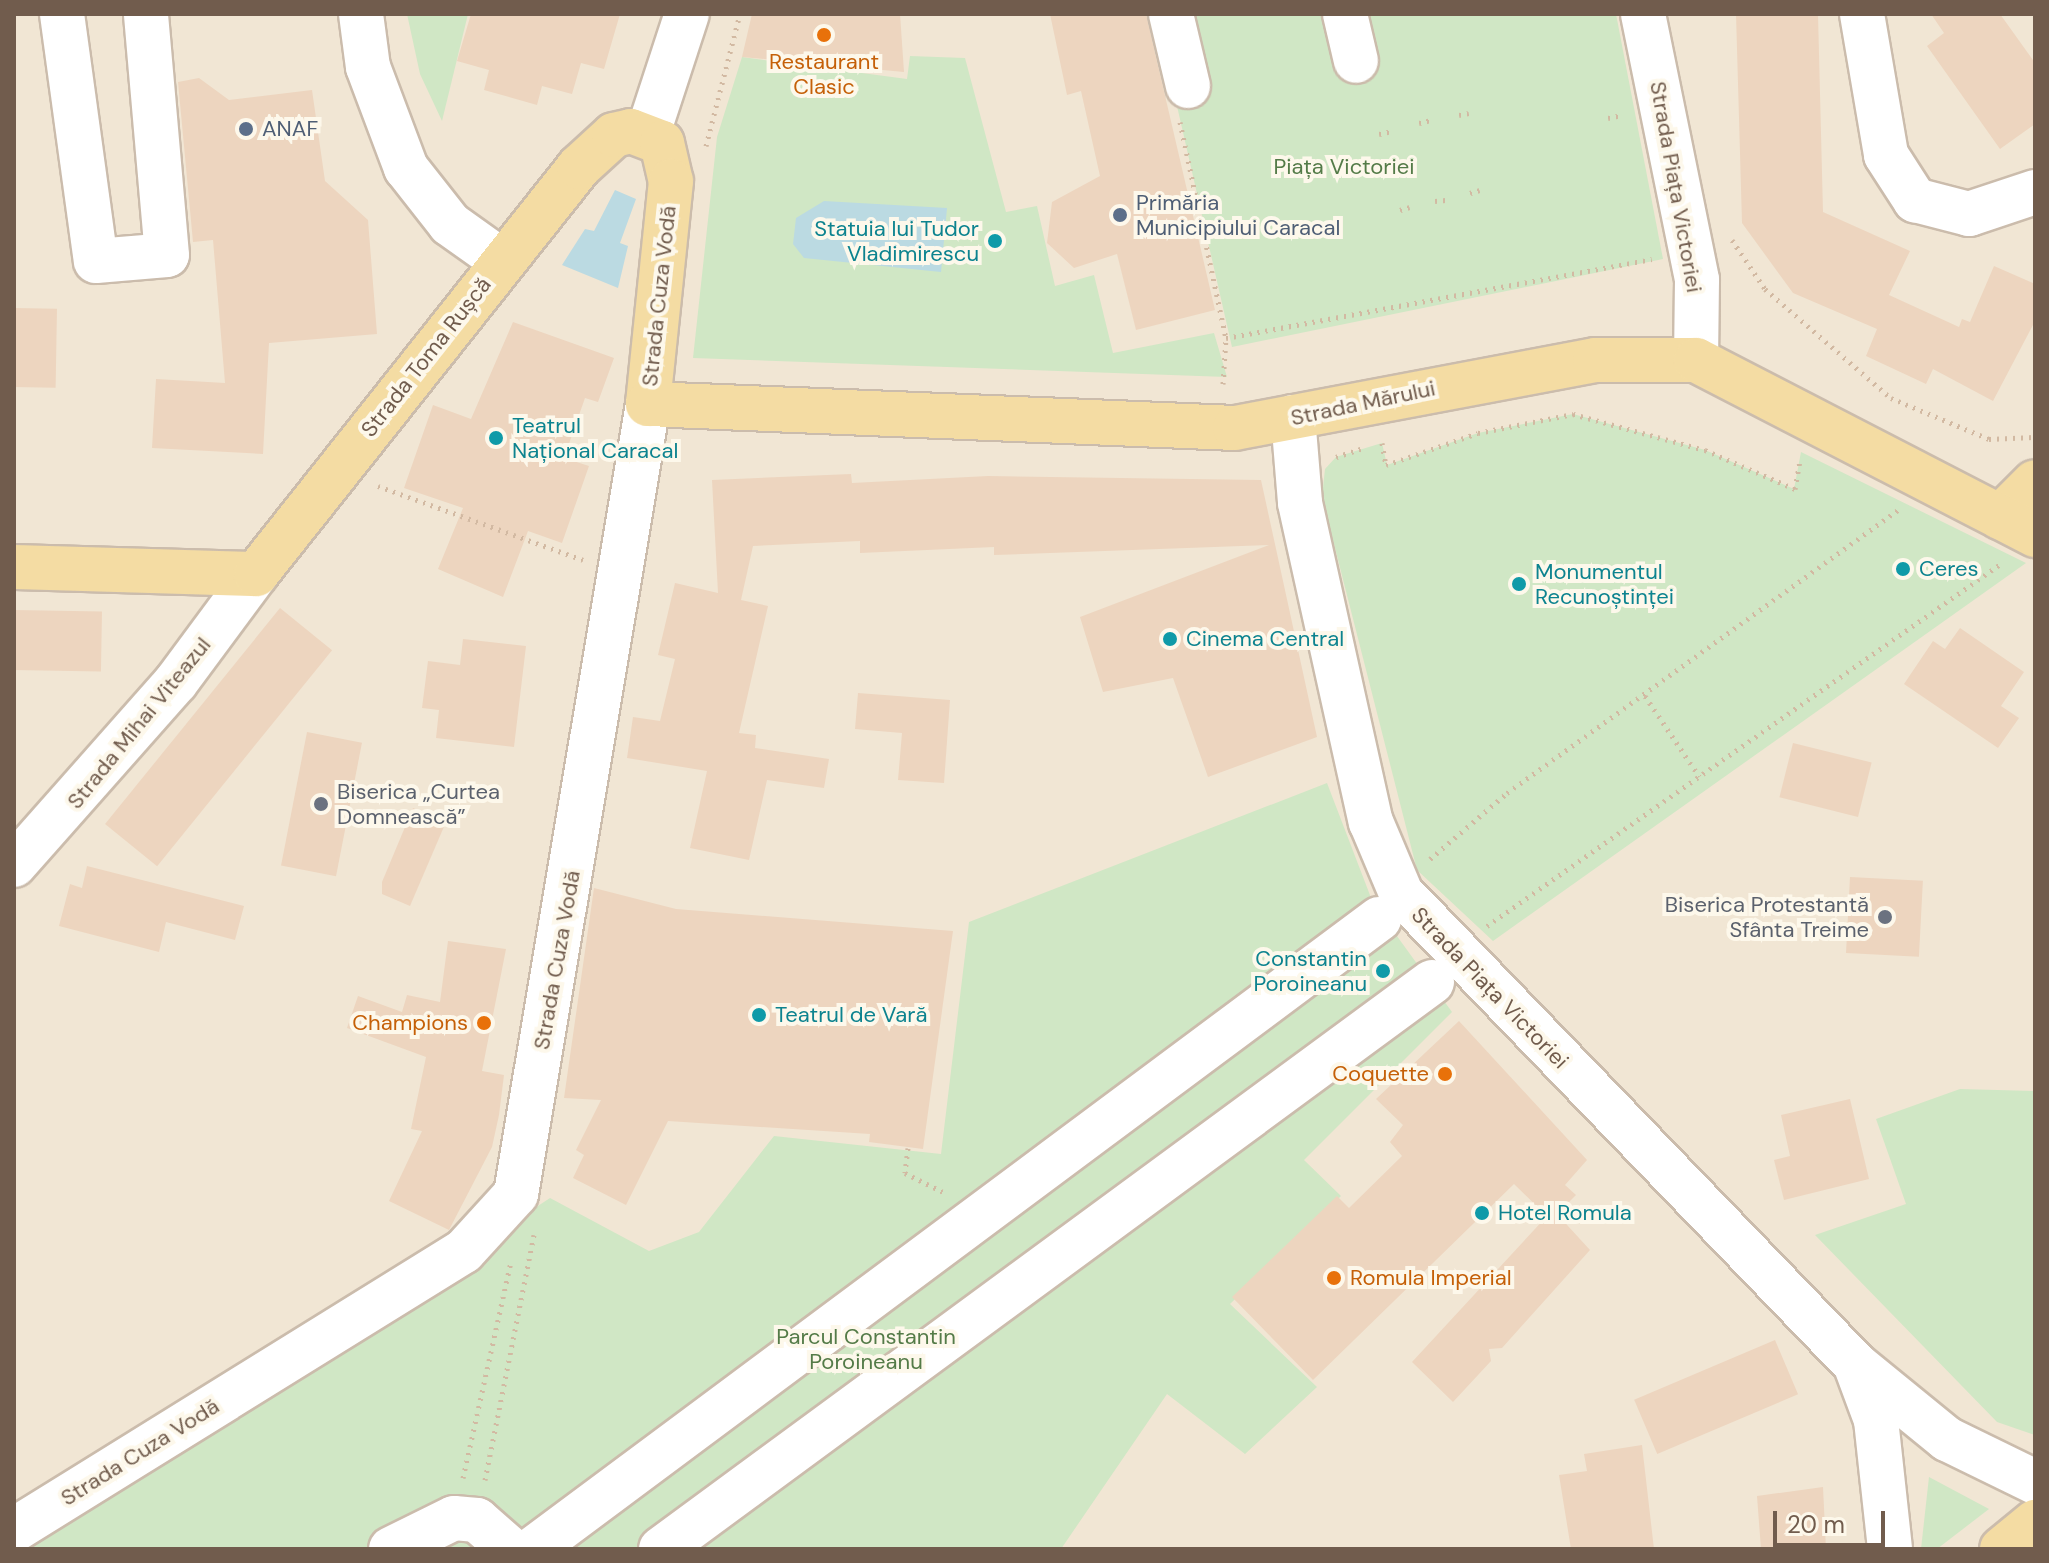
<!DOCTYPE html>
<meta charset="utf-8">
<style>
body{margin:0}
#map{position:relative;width:2049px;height:1563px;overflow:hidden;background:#faf4e5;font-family:"DM Sans",sans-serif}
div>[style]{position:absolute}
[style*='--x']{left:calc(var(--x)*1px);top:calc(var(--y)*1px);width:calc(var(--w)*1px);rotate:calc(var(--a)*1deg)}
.residential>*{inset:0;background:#f1e6d4;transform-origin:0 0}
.green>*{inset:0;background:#d0e7c5}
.water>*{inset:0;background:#bbdae2}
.building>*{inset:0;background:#edd5bf;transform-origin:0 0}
.path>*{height:5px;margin-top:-2.5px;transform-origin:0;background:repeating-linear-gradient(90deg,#d2b9a2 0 2px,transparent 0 8px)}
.roads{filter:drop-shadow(2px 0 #cbbcac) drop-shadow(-2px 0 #cbbcac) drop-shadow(0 2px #cbbcac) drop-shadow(0 -2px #cbbcac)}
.minor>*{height:44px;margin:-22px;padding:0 22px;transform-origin:22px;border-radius:22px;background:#fff}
.major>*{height:44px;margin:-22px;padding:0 22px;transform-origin:22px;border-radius:22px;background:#f4dca3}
.dots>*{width:22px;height:22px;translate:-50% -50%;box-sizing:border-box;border:4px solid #fdf8eb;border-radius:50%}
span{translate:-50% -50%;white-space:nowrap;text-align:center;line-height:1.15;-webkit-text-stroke:8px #fdf8eb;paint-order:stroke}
.food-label{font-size:22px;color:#c56008}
.right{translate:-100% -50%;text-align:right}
.left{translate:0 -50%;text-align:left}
.service-label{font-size:22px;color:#4e5e75}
.park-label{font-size:22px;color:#547b48}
.street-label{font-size:22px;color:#715c4d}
.culture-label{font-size:22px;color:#0d838f}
.worship-label{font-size:22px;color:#5b616d}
.frame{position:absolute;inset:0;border:16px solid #715c4d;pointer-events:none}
.scale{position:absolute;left:1773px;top:1511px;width:112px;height:36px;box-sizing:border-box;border:4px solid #715c4d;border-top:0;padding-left:10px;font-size:24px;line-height:28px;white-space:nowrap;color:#715c4d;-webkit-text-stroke:6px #fdf8eb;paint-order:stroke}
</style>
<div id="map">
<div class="residential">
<div style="left:14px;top:14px;width:2021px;height:1535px"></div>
</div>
<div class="green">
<div style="clip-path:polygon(407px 14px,468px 14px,442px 121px,420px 74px)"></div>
<div style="clip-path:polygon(1156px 14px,1616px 14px,1663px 259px,1232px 347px)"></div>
<div style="clip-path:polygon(910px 56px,965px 58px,1006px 212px,1037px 206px,1055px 286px,1094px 275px,1113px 353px,1214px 333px,1227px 377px,693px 358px,717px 137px,742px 57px,907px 79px)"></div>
<div style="clip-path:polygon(1573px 414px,1705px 450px,1794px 489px,1801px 452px,2026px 563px,1493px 941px,1417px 870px,1322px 497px,1325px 469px,1336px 457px,1382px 443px,1387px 465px,1478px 433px)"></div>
<div style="clip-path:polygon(1327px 783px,1373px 903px,1452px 1012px,1304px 1160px,1341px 1196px,1230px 1304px,1317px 1387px,1245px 1454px,1167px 1394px,1061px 1549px,17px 1549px,550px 1198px,649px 1251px,699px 1232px,774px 1136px,941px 1154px,969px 922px)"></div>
<div style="clip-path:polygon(1960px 1089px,2035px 1091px,2035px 1435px,1997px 1422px,1815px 1235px,1906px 1204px,1876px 1119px)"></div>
<div style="clip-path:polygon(1929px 1477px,1989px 1509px,1937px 1549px,1921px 1549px)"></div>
</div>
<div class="water">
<div style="clip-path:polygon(615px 190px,636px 199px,620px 243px,628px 246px,618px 288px,562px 265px,585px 229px,594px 231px)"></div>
<div style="clip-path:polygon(824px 201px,947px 208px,941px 272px,804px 258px,793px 244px,796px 218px)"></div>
</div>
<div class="building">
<div style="clip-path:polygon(471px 14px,620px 14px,604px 69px,581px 63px,572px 94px,542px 86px,537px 105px,484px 90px,489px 70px,457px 61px)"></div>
<div style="clip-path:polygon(752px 14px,900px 14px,904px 72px,742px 57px)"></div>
<div style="clip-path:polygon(1050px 14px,1146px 14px,1215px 310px,1136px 330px,1117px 254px,1074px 268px,1047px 243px,1052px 202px,1100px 176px,1081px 91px,1067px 95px)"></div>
<div style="clip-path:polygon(1736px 14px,1818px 14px,1823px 212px,1910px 251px,1889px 295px,1959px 327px,1962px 319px,1970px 322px,1994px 266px,2035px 284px,2035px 321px,1993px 401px,1933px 369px,1926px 384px,1866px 356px,1877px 329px,1793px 293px,1742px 223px)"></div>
<div style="clip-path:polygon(1931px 14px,2000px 14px,2035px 63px,2035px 124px,2000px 149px,1927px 46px,1944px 33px)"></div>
<div style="clip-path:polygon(199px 78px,229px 100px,312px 90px,325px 181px,368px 220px,377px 334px,269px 343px,263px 454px,152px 448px,156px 379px,225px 383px,213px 240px,193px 242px,178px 82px)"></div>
<div style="left:14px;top:308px;width:43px;height:79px;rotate:1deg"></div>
<div style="clip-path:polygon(513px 322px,614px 358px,598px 402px,585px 398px,564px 458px,589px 466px,562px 543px,528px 531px,503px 597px,438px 569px,463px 508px,404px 488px,433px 405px,471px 419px)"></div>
<div style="clip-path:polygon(851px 474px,852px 483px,988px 476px,1261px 480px,1317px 737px,1208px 777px,1173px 678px,1103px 692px,1080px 617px,1269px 545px,994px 555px,994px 547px,860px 553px,860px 541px,753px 546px,741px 600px,768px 606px,739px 733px,756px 735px,755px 748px,829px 759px,824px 788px,767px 780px,749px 860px,690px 848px,707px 771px,627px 758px,633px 717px,660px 721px,675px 659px,658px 655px,675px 583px,718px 593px,712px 480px)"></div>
<div style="left:280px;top:608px;width:67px;height:278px;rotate:39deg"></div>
<div style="left:14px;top:610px;width:88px;height:60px;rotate:1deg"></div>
<div style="clip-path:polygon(1960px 628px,2024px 672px,2001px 706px,2019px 718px,1998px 748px,1904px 684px,1933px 641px,1945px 649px)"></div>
<div style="clip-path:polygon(463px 639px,526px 646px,514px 747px,436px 738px,439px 710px,422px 708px,428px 661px,460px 665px)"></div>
<div style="clip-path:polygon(858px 693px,950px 700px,944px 783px,898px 780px,902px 733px,855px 729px)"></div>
<div style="left:307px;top:732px;width:56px;height:136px;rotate:11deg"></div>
<div style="left:1793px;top:743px;width:81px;height:56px;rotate:14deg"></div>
<div style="clip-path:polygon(413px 808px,446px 822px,410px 906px,382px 894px,382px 882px)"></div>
<div style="clip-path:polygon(87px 866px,244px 906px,235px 940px,166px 922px,159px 952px,59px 926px,70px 884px,82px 888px)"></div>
<div style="left:1850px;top:877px;width:73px;height:76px;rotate:3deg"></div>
<div style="clip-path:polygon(594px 888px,676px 909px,953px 931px,923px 1149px,869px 1142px,870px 1134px,668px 1121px,626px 1205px,573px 1178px,584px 1155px,576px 1150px,601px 1100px,564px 1098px)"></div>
<div style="clip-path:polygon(448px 941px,506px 949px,482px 1071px,504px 1075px,499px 1115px,492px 1147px,449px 1230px,389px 1201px,422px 1131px,411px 1129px,426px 1057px,347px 1028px,358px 996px,402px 1012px,407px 995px,440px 1002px)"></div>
<div style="clip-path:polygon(1459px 1021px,1587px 1160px,1565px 1185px,1576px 1195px,1557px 1214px,1590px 1250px,1502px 1348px,1489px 1349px,1491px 1361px,1453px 1402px,1412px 1362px,1547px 1216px,1514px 1184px,1313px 1380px,1232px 1297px,1337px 1196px,1349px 1208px,1402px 1156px,1390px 1142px,1403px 1125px,1376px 1099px)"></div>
<div style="clip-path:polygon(1850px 1099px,1869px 1179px,1784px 1200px,1774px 1160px,1790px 1156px,1781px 1115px)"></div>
<div style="left:1775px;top:1340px;width:59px;height:153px;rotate:67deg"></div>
<div style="clip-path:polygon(1642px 1445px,1654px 1549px,1571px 1549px,1559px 1475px,1587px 1471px,1584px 1454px)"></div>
<div style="clip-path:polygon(1823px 1487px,1826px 1549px,1761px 1549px,1757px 1496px)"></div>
</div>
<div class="path">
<div style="--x:1459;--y:115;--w:10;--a:-11"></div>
<div style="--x:1608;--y:118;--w:14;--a:-12"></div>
<div style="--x:1180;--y:122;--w:221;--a:78"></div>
<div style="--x:1419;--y:123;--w:12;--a:-14"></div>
<div style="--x:1379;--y:134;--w:13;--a:-13"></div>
<div style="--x:706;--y:146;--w:136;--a:-75.6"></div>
<div style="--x:1470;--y:193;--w:10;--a:-17"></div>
<div style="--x:1435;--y:201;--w:11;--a:-5"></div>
<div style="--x:1400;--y:210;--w:10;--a:-17"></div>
<div style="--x:1732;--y:240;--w:59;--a:56"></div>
<div style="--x:1765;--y:289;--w:167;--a:40.9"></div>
<div style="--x:1891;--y:398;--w:106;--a:22.7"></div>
<div style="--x:1989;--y:439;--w:46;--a:-2.5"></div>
<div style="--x:1223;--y:384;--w:46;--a:-86.3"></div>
<div style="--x:1226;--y:338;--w:433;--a:-10.5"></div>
<div style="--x:1382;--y:443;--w:22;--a:80"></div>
<div style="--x:1386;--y:465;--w:97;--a:-19.2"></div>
<div style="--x:1478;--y:433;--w:97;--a:-11.3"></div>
<div style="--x:1573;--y:414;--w:137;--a:15.3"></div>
<div style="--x:1705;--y:450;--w:98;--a:23.4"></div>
<div style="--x:1795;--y:489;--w:29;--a:-80"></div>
<div style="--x:1336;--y:457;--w:26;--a:-18"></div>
<div style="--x:378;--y:486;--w:218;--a:19.8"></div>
<div style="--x:1645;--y:696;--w:97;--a:56"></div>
<div style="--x:1430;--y:859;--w:101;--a:-40.6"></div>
<div style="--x:1507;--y:793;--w:484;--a:-35.9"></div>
<div style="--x:1487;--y:926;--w:630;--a:-35.18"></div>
<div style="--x:908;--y:1148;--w:25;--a:97"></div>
<div style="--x:905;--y:1173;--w:42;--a:26.6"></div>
<div style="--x:463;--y:1478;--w:221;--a:-77.5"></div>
<div style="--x:485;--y:1480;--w:250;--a:-78.7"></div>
</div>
<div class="roads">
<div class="minor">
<div style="--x:62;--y:14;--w:249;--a:82.2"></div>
<div style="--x:96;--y:261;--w:71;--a:-4.8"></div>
<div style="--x:167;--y:255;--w:242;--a:-95"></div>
<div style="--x:361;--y:14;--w:53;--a:82.5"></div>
<div style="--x:368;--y:67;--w:108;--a:69.4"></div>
<div style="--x:406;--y:168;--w:71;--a:51.8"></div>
<div style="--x:450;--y:224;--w:64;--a:35.4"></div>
<div style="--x:1171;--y:14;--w:74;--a:76.7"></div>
<div style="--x:1345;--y:14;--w:48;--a:76.8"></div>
<div style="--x:1643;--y:14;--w:271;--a:78.5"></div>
<div style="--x:1697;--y:280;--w:80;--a:90.7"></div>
<div style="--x:1862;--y:14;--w:143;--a:80.3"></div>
<div style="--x:1886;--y:155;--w:54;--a:57.2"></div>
<div style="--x:1915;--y:200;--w:56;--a:14.5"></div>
<div style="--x:1969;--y:214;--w:70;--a:-18.4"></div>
<div style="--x:648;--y:133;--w:125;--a:-71.9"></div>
<div style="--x:1293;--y:417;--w:86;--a:85.3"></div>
<div style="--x:1300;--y:503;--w:327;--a:77.5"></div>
<div style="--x:1371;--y:822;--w:77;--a:67.1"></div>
<div style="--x:1401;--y:893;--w:654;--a:46.05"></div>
<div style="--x:1855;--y:1364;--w:119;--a:39.2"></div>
<div style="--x:1947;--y:1439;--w:98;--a:26"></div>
<div style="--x:14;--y:865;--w:244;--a:-48.5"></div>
<div style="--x:176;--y:682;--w:134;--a:-53.5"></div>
<div style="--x:1856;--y:1366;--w:58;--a:69.7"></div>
<div style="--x:1876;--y:1420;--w:130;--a:83.8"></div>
<div style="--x:14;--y:1530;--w:529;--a:-31.8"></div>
<div style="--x:464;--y:1251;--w:77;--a:-47.6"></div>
<div style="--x:516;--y:1194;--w:801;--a:-80.51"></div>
<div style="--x:391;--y:1549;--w:70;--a:-26.2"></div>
<div style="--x:454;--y:1518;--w:23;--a:5"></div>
<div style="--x:477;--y:1520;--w:44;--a:41.3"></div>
<div style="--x:533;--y:1549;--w:1055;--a:-36.67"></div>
<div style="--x:661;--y:1549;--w:957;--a:-36.33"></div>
</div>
<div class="major">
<div style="--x:2000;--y:517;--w:49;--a:-45"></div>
<div style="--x:14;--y:567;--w:242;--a:1.7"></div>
<div style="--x:256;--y:574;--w:520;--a:-51.56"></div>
<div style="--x:579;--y:167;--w:47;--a:-42.4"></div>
<div style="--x:614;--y:135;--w:17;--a:-13"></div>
<div style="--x:631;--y:131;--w:33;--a:21"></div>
<div style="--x:662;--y:143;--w:39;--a:77"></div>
<div style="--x:671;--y:181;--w:224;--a:95.9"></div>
<div style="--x:648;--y:404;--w:587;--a:2.34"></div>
<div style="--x:1235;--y:428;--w:366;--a:-10.7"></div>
<div style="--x:1595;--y:360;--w:101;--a:0"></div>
<div style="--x:1696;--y:360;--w:382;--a:27.3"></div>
<div style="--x:2002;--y:1549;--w:43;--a:-39.3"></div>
</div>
</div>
<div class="dots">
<div style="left:824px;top:35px;background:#e8710a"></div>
<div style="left:246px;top:129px;background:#5c6f8a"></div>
<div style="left:1120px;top:215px;background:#5c6f8a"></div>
<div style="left:995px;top:241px;background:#0f9aa8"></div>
<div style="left:496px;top:438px;background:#0f9aa8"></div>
<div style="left:1903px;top:569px;background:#0f9aa8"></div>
<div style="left:1519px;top:584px;background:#0f9aa8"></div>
<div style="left:1170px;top:639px;background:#0f9aa8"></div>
<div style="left:321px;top:804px;background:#6b7280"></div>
<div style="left:1885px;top:917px;background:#6b7280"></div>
<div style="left:1383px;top:971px;background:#0f9aa8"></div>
<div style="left:759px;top:1015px;background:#0f9aa8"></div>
<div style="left:484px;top:1023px;background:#e8710a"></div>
<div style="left:1445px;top:1074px;background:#e8710a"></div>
<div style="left:1482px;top:1213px;background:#0f9aa8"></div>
<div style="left:1334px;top:1278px;background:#e8710a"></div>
</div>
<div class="food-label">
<span style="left:824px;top:74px">Restaurant<br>Clasic</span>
<span class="right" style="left:468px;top:1023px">Champions</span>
<span class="right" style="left:1429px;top:1074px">Coquette</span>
<span class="left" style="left:1350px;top:1278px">Romula Imperial</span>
</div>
<div class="service-label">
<span class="left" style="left:262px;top:129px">ANAF</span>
<span class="left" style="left:1136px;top:215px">Primăria<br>Municipiului Caracal</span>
</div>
<div class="park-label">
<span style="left:1344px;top:167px">Piața Victoriei</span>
<span style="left:866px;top:1349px">Parcul Constantin<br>Poroineanu</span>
</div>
<div class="street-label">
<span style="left:1676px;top:187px;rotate:80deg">Strada Piața Victoriei</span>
<span style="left:659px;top:296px;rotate:-84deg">Strada Cuza Vodă</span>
<span style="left:426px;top:357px;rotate:-52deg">Strada Toma Rușcă</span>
<span style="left:1363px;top:403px;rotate:-12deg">Strada Mărului</span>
<span style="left:139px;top:723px;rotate:-51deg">Strada Mihai Viteazul</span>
<span style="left:557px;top:960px;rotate:-80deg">Strada Cuza Vodă</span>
<span style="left:1490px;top:988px;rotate:46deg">Strada Piața Victoriei</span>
<span style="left:140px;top:1452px;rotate:-32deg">Strada Cuza Vodă</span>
</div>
<div class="culture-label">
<span class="right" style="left:979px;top:241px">Statuia lui Tudor<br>Vladimirescu</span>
<span class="left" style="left:512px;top:438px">Teatrul<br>Național Caracal</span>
<span class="left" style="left:1919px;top:569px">Ceres</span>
<span class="left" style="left:1535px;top:584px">Monumentul<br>Recunoștinței</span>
<span class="left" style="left:1186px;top:639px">Cinema Central</span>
<span class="right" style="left:1367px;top:971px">Constantin<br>Poroineanu</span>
<span class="left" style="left:775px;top:1015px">Teatrul de Vară</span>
<span class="left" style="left:1498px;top:1213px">Hotel Romula</span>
</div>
<div class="worship-label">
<span class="left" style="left:337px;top:804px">Biserica „Curtea<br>Domnească”</span>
<span class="right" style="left:1869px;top:917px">Biserica Protestantă<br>Sfânta Treime</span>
</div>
<div class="frame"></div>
<div class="scale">20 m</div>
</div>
